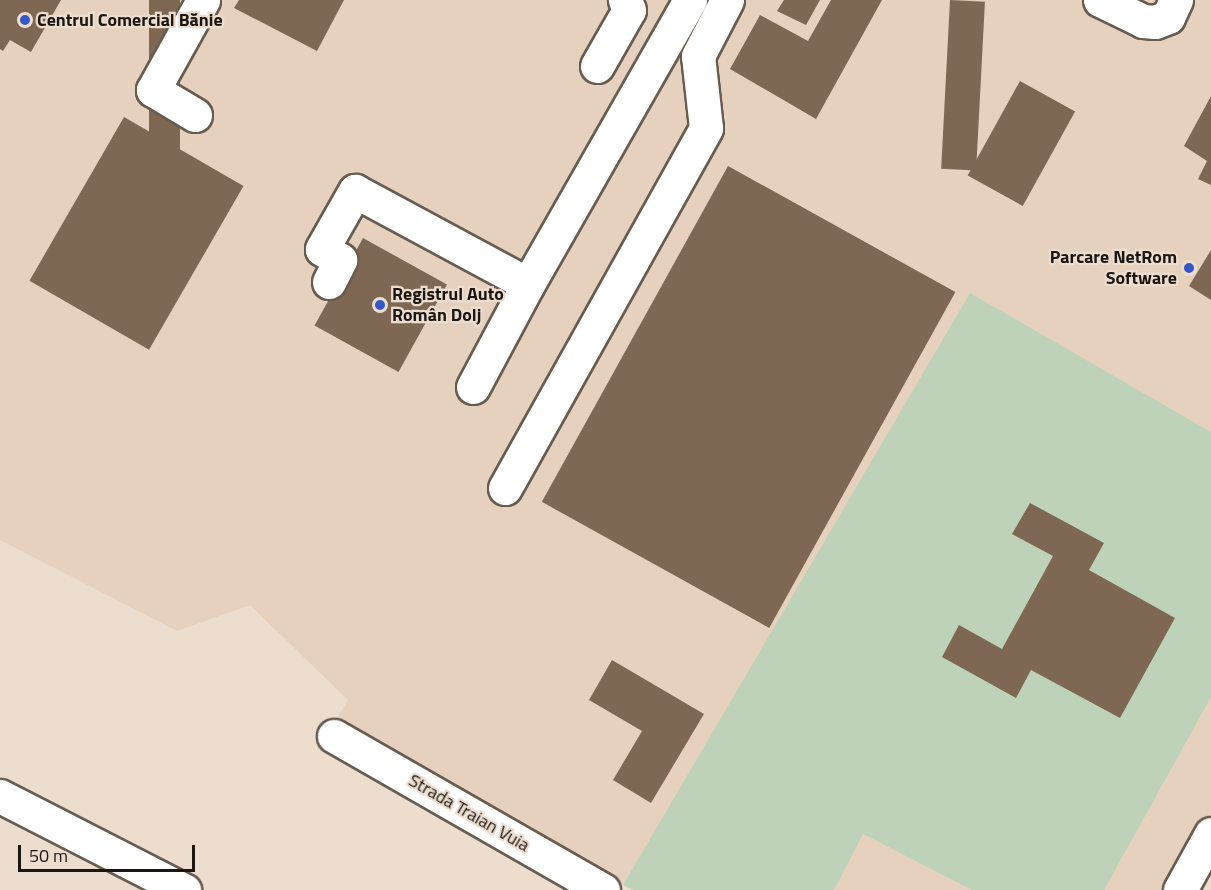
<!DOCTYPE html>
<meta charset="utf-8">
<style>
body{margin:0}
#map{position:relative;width:1211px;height:890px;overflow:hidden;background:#ecddcf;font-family:"Titillium Web",sans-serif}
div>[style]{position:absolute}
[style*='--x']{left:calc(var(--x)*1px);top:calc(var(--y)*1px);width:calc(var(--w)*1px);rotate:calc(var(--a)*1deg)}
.built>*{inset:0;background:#e6d1be}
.green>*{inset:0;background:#bdd2b9}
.building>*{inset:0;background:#7e6853;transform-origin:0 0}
.roads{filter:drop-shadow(2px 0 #685c50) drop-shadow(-2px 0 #685c50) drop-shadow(0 2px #685c50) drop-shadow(0 -2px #685c50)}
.minor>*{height:33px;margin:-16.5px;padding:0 16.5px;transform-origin:16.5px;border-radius:16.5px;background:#fff}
.dots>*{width:16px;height:16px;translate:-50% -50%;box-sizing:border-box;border:3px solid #ecddcf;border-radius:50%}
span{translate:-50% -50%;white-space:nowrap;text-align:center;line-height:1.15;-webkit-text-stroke:4.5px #ecddcf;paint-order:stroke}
.poi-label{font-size:18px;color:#1b1611;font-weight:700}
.left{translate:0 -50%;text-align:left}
.right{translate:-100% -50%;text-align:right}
.street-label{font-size:18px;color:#1b1611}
.scale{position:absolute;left:18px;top:845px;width:177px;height:27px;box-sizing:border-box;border:3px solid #1b1611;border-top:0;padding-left:8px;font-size:18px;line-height:21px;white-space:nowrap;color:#1b1611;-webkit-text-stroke:4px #ecddcf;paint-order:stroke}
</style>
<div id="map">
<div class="built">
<div style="clip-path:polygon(0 0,1211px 0,1211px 873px,1201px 890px,633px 890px,335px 721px,348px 700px,250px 605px,177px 631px,0 540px)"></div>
</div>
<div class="green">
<div style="clip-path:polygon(970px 293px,1211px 432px,1211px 697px,1104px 890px,972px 890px,863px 834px,834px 890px,633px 890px,623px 885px)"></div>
</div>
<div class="building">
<div style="clip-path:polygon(0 0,61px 0,31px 52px,10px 40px,3px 51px,0 49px)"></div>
<div style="left:149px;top:0;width:31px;height:150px"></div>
<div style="clip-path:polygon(239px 0,344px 0,317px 51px,234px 8px)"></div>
<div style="clip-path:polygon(784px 0,820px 0,806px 25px,777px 11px)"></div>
<div style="clip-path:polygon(831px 0,882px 0,816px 119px,730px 69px,760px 15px,808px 41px)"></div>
<div style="left:950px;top:0;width:35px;height:169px;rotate:3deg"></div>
<div style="left:1020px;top:81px;width:63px;height:108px;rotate:29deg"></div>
<div style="clip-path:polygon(1211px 96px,1211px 185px,1198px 179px,1207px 161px,1184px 146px)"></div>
<div style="left:124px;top:117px;width:138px;height:189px;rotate:30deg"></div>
<div style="left:728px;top:166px;width:260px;height:384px;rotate:29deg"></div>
<div style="left:363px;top:238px;width:96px;height:100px;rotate:29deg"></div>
<div style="clip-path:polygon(1211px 250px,1211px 300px,1189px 286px)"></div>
<div style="clip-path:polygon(1030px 503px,1104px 543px,1089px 570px,1175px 618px,1120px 718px,1031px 670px,1016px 698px,942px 657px,959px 625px,1002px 649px,1053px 556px,1012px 534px)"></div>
<div style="clip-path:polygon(612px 660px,704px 714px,651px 803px,613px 780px,642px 731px,589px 700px)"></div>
</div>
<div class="roads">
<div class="minor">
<div style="--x:1100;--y:0;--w:48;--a:26"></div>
<div style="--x:1143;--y:21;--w:12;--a:5"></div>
<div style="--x:1155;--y:22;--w:14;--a:-21"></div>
<div style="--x:1168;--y:17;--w:19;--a:-65"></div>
<div style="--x:597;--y:66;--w:64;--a:-60.3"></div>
<div style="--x:629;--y:10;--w:11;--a:-112"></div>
<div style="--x:195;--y:115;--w:49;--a:-149.2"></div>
<div style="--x:153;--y:90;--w:103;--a:-60.9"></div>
<div style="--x:329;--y:282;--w:25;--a:-63"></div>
<div style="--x:340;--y:260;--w:21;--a:-149"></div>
<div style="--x:322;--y:249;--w:67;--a:-60.4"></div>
<div style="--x:355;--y:191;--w:196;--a:28.3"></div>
<div style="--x:528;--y:284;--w:327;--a:-60.3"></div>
<div style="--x:473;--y:387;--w:117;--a:-61.9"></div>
<div style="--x:505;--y:488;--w:412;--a:-60.8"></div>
<div style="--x:706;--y:128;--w:72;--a:-96.3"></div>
<div style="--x:698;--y:56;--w:63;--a:-62.6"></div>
<div style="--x:334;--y:736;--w:310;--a:29.8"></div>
<div style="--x:0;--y:796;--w:207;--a:27.1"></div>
<div style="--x:1180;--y:890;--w:64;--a:-61"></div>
</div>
</div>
<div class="dots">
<div style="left:25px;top:20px;background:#3756c7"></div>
<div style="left:1189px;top:268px;background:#3756c7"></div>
<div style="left:380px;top:305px;background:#3756c7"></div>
</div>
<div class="poi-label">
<span class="left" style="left:37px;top:20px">Centrul Comercial Bănie</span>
<span class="right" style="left:1177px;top:268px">Parcare NetRom<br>Software</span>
<span class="left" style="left:392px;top:305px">Registrul Auto<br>Român Dolj</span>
</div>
<div class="street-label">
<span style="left:469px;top:813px;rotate:30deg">Strada Traian Vuia</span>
</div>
<div class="scale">50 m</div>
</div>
